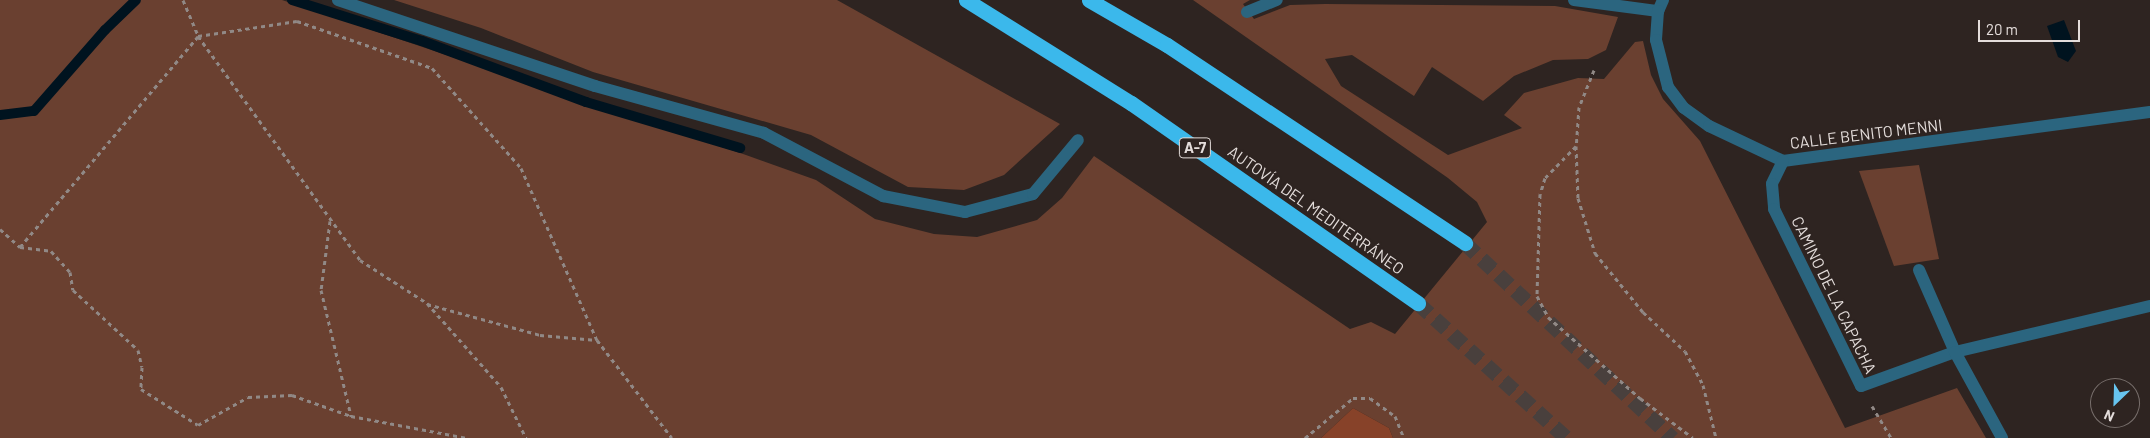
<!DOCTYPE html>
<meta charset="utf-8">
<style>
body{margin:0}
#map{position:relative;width:2150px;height:438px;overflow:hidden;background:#2e2421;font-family:Barlow,sans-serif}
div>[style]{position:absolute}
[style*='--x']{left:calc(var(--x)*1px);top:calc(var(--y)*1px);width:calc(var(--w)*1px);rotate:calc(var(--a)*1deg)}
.green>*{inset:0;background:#6a4030}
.forest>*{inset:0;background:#874229}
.water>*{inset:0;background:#00131f}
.stream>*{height:10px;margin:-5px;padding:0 5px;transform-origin:5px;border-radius:5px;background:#00131f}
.highway-tunnel>*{height:15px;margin-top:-7.5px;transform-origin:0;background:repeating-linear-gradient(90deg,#49403d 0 15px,transparent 0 23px)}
.path>*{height:3px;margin-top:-1.5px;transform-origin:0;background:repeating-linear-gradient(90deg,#918986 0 4px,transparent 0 8px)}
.lane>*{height:12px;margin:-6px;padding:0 6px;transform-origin:6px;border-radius:6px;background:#2b657f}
.street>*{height:12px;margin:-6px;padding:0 6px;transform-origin:6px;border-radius:6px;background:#2b657f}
.highway>*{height:15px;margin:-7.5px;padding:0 7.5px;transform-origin:7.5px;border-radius:7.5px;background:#3bb8eb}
span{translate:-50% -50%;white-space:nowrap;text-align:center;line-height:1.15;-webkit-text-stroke:4.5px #2e2421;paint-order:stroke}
.shield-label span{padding:1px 4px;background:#2e2421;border:1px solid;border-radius:4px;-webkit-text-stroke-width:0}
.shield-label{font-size:15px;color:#e4dddb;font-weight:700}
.street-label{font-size:16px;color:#e4dddb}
.north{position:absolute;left:2090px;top:378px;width:50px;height:50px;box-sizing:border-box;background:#2e2421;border:1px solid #776e6b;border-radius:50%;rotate:204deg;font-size:14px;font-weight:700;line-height:20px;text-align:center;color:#e4dddb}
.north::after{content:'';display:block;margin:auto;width:18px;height:22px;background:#67c4ef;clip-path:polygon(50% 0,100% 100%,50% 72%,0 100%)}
.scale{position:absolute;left:1978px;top:20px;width:102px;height:22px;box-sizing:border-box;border:2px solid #e4dddb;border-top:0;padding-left:6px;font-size:15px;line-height:18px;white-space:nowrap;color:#e4dddb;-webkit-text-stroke:4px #2e2421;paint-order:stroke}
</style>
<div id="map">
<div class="green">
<div style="clip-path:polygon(0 0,282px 0,746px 155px,816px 180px,875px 219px,934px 234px,977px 237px,1037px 220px,1062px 198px,1094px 156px,1350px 329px,1371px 322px,1395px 334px,1487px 222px,1477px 202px,1448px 178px,1193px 0,1250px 0,1243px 4px,1254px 19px,1290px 5px,1325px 4px,1555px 6px,1618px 17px,1606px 50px,1588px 59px,1553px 60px,1514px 76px,1483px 101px,1432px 67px,1414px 96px,1352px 55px,1325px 59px,1341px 86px,1448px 155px,1522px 128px,1504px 115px,1524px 93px,1578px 78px,1604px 79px,1635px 42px,1643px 41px,1651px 75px,1663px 99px,1700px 141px,1845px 428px,1957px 388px,1986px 438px,1393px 438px,1389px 428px,1353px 408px,1321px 438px,0 438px)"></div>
<div style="clip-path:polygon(394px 0,837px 0,1060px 124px,1004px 175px,964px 190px,908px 187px,811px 135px,593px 72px,481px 28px)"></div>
<div style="clip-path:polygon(1919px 165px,1939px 259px,1894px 266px,1859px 171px)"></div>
</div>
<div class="forest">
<div style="clip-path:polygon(1353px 408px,1389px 428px,1393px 438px,1321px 438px)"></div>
</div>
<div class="water">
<div style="clip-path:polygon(2064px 20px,2076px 51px,2068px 62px,2058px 57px,2047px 26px)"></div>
</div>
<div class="stream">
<div style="--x:292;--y:0;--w:136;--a:17.5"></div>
<div style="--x:422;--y:41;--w:175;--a:20.4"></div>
<div style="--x:586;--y:102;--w:161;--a:16.6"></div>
<div style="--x:0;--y:115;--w:34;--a:-7"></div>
<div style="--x:34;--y:111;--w:108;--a:-48.8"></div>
<div style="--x:105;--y:30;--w:43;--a:-44.1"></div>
</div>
<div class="highway-tunnel">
<div style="--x:1465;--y:243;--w:285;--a:43.2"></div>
<div style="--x:1418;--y:303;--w:201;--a:42.2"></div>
</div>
<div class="path">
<div style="--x:183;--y:0;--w:39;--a:67"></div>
<div style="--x:198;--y:36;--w:276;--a:54.1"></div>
<div style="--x:360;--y:260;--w:80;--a:32.7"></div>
<div style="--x:427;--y:303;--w:112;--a:48.6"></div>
<div style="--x:501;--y:387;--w:57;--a:63.9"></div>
<div style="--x:1594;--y:70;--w:40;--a:112"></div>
<div style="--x:1579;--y:107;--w:39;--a:94"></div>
<div style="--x:1576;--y:146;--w:45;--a:134.1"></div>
<div style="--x:1545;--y:178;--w:17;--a:107"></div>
<div style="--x:1540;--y:194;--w:102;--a:91.7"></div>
<div style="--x:1537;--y:296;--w:24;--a:62"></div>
<div style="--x:1548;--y:317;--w:123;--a:41.4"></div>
<div style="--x:1640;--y:398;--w:66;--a:37"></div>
<div style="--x:1576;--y:146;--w:52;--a:87.8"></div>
<div style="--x:1578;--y:198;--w:58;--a:72.8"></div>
<div style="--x:1595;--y:253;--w:76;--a:50.9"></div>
<div style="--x:1643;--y:312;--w:57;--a:42.9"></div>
<div style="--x:1685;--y:351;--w:38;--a:62"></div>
<div style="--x:1703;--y:385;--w:55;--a:76.2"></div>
<div style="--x:330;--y:221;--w:70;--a:97.4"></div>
<div style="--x:321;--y:290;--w:130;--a:76.6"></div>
<div style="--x:0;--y:229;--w:27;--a:42"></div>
<div style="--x:20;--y:247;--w:31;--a:7"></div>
<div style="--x:51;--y:251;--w:28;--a:48"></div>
<div style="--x:70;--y:272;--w:18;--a:81"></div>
<div style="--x:73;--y:290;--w:88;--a:42.7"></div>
<div style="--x:138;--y:350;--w:17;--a:77"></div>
<div style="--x:142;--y:367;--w:22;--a:93"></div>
<div style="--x:141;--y:389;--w:67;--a:32.3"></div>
<div style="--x:198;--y:425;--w:57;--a:-29.2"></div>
<div style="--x:248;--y:397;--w:44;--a:-2.6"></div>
<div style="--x:292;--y:395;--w:63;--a:19.6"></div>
<div style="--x:351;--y:416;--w:118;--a:10.7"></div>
<div style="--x:20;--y:247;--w:276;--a:-49.8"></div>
<div style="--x:198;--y:36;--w:100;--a:-8.6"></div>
<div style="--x:297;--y:21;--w:143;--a:19.2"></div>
<div style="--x:432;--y:68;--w:134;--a:48.3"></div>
<div style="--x:521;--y:168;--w:188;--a:66.2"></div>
<div style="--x:597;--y:340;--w:123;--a:52.6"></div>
<div style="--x:427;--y:304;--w:117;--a:15.3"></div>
<div style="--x:540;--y:335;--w:57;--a:5"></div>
<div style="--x:1872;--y:406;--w:37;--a:59"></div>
<div style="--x:1305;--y:438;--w:62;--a:-39.8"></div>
<div style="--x:1353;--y:398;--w:17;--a:0"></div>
<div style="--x:1370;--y:398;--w:31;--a:36"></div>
<div style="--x:1395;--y:416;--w:24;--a:68"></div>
</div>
<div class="lane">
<div style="--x:338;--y:0;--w:271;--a:18.5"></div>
<div style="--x:595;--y:86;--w:175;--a:15.5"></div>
<div style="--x:764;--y:133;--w:135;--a:27.9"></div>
<div style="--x:883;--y:196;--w:84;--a:11"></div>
<div style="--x:965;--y:212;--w:70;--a:-14.8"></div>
<div style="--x:1033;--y:194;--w:70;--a:-50.2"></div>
<div style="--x:1574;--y:0;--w:85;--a:7.5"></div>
<div style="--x:1247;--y:12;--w:32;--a:-22"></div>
</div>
<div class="street">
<div style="--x:1663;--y:0;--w:12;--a:114"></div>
<div style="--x:1658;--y:11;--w:29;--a:94"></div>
<div style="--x:1656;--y:40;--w:49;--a:75.7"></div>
<div style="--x:1668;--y:87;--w:26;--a:53"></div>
<div style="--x:1684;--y:108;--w:31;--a:36"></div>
<div style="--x:1709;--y:126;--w:82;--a:25.3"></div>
<div style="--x:1783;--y:161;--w:370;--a:-7.6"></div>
<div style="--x:1783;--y:161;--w:25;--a:116"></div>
<div style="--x:1772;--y:184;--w:25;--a:85"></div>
<div style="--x:1774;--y:209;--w:197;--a:63.8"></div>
<div style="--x:1861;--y:386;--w:100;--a:-19.9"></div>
<div style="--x:1955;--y:352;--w:200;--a:-13.3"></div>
<div style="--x:1919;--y:270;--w:90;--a:66.3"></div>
<div style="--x:1955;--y:352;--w:98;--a:61.3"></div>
</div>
<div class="highway">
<div style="--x:966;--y:0;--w:195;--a:32"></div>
<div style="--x:1131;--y:103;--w:350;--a:34.9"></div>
<div style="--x:1089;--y:0;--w:90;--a:30"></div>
<div style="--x:1167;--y:45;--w:358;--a:33.6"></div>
</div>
<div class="shield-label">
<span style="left:1195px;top:148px">A-7</span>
</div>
<div class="street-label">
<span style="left:1866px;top:134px;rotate:-7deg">CALLE BENITO MENNI</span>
<span style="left:1316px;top:210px;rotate:35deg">AUTOVÍA DEL MEDITERRÁNEO</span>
<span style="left:1834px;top:295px;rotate:64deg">CAMINO DE LA CAPACHA</span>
</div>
<div class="north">N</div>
<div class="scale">20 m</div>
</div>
